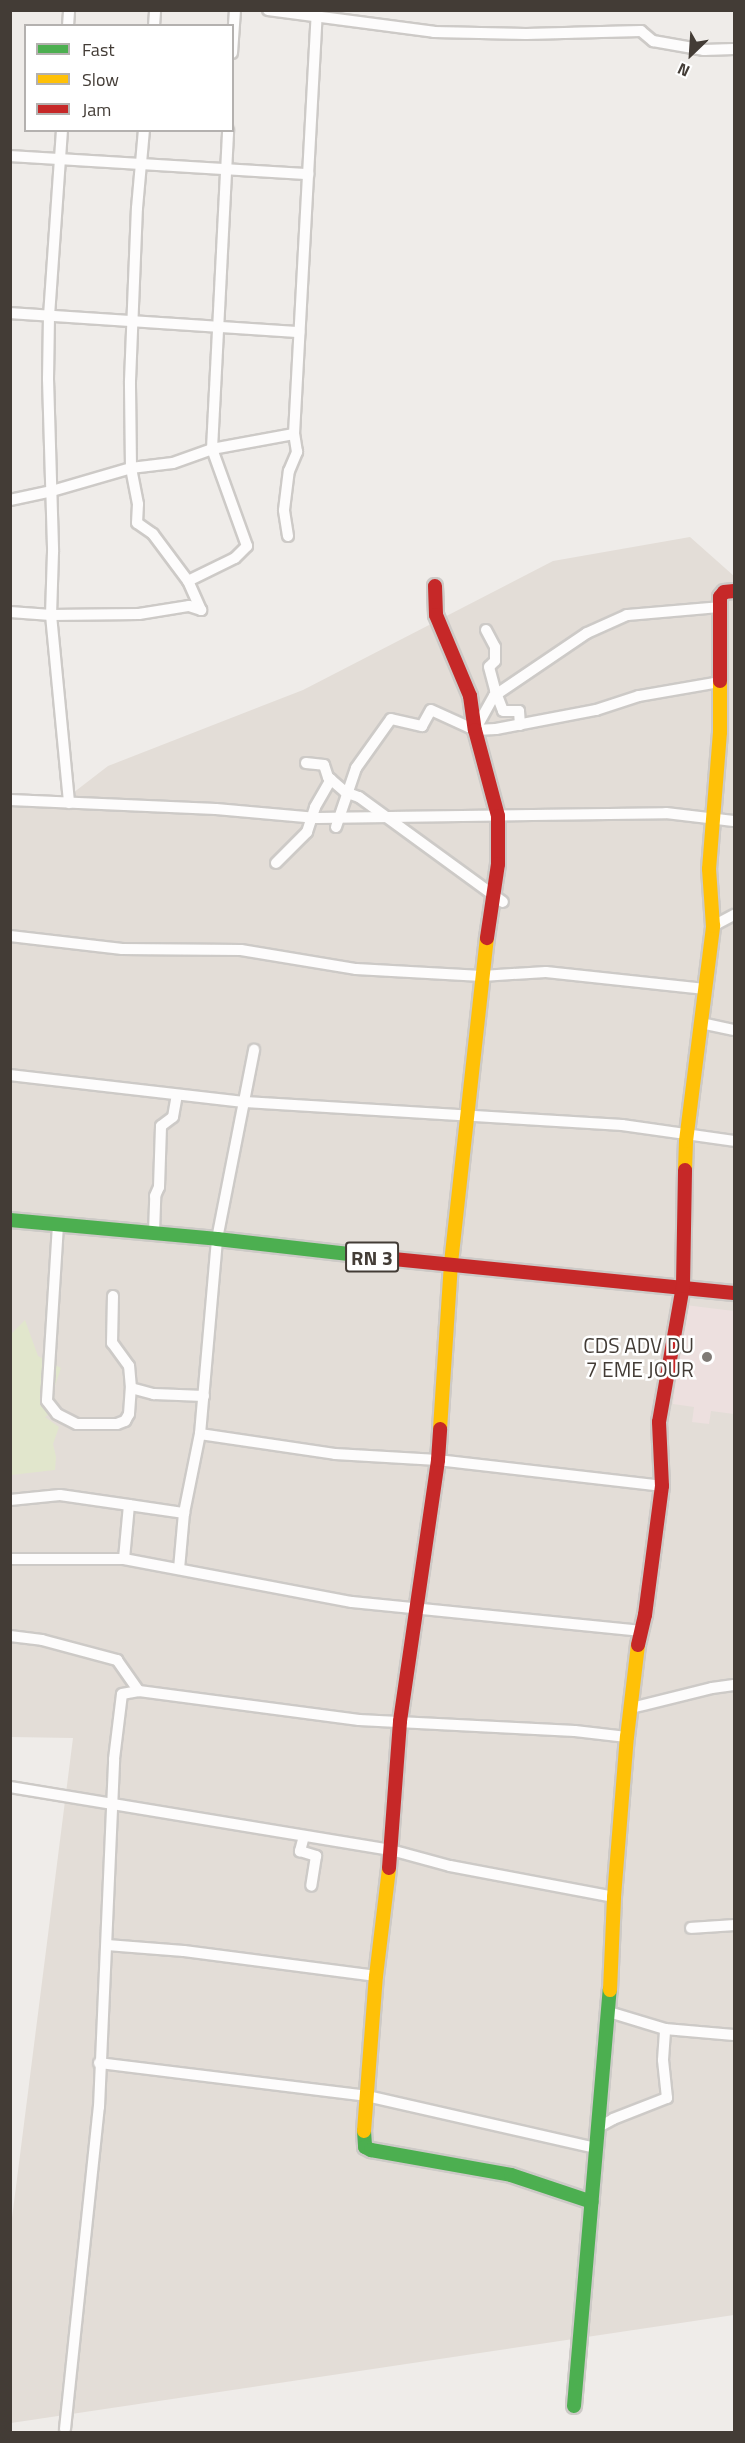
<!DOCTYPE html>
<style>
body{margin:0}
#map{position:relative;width:745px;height:2443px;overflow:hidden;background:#efece9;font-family:"Titillium Web",sans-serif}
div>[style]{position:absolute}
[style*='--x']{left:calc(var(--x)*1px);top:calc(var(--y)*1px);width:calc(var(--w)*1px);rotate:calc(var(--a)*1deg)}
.residential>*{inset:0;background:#e3ddd7}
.medical>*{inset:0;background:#ede0df}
.green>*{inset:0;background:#e1e6cc}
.roads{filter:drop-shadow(2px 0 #cdcac7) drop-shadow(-2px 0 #cdcac7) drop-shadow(0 2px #cdcac7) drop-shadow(0 -2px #cdcac7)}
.street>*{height:10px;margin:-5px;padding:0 5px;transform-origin:5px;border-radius:5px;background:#fdfcfc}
.fast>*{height:14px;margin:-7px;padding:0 7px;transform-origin:7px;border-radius:7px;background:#4caf50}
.slow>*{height:14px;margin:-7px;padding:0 7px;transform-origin:7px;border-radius:7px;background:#ffc107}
.jam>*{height:14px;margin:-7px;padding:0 7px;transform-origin:7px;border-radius:7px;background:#c62828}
.dots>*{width:16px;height:16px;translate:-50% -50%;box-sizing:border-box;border:3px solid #fff;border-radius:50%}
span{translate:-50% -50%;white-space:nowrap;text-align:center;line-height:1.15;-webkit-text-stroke:5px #fff;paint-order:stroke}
.shield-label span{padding:2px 4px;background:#fff;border:2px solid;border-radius:4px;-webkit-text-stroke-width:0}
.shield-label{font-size:20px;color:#433c36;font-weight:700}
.poi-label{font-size:21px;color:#433c36}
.right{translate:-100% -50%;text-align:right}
.frame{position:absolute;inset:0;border:12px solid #433c36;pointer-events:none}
.legend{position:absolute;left:24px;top:24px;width:210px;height:108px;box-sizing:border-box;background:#fff;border:2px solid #b4b1af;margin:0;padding:8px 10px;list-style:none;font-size:18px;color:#433c36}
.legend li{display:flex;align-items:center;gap:12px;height:30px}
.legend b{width:30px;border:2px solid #b4b1af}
.north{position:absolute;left:661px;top:24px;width:60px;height:60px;-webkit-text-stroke:4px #fff;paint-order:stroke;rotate:205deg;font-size:16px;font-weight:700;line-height:24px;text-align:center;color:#433c36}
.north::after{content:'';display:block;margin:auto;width:21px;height:27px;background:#433c36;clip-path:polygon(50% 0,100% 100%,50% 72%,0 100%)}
</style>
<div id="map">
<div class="residential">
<div style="clip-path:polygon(690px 537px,734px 576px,734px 2315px,11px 2423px,11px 2226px,73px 1738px,11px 1737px,11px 800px,60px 803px,108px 766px,303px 690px,553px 561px)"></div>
</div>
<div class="medical">
<div style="clip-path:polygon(685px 1305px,734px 1311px,734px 1414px,711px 1411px,709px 1424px,692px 1422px,694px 1407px,673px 1404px)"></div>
</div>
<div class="green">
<div style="clip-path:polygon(25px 1320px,38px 1356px,61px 1368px,52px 1394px,57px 1409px,45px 1417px,59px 1427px,53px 1444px,56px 1457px,55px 1470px,11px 1475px,10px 1335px)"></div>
</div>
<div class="roads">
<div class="street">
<div style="--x:268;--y:10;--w:167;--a:7.5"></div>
<div style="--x:434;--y:32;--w:92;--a:1.2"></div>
<div style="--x:526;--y:34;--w:115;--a:-1.5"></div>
<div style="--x:641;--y:31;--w:16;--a:40"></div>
<div style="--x:653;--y:41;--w:52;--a:10"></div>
<div style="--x:704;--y:50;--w:30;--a:-2"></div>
<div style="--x:68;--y:26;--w:16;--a:-86"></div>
<div style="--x:154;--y:26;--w:16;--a:-86"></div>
<div style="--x:232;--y:53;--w:43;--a:-86"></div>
<div style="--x:62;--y:130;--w:186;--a:94"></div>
<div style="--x:49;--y:316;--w:63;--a:90.9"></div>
<div style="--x:48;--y:379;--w:173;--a:88.3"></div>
<div style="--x:53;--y:552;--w:63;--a:91.8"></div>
<div style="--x:51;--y:615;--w:189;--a:84.5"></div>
<div style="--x:10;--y:156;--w:299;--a:3.5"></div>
<div style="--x:10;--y:313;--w:290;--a:3.8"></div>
<div style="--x:10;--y:500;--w:43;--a:-12.1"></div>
<div style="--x:52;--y:491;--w:82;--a:-16.2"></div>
<div style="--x:131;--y:468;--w:42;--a:-6.8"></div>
<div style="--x:173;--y:463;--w:41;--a:-19.7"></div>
<div style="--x:212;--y:449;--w:83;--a:-10.4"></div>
<div style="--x:294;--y:434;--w:419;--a:-86.9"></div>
<div style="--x:288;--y:536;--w:26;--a:-99"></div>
<div style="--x:284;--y:510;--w:39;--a:-83"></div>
<div style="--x:289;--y:471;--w:21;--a:-67"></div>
<div style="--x:297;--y:452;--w:18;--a:-99"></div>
<div style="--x:188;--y:581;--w:52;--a:-26.1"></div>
<div style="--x:235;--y:558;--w:17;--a:-45"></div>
<div style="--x:247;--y:546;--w:103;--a:-109.8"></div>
<div style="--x:212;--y:449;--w:319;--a:-87.1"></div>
<div style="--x:10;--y:612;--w:41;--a:4.2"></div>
<div style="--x:51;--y:615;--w:88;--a:-0.7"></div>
<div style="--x:139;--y:614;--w:51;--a:-9.1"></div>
<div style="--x:189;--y:606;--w:13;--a:18"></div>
<div style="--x:201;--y:610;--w:32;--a:-114"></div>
<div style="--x:188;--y:581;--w:59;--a:-126.7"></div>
<div style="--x:153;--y:534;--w:19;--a:-145"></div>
<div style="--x:137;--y:523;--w:19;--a:-87"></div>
<div style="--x:138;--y:504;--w:37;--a:-101"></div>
<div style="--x:131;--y:468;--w:87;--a:-90.7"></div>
<div style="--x:130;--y:381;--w:173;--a:-87.7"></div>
<div style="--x:137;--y:208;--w:78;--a:-84.9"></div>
<div style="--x:486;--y:630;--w:19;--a:62"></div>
<div style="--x:495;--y:647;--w:14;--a:90"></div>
<div style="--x:495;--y:661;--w:8;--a:135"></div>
<div style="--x:489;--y:667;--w:24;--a:75"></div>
<div style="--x:495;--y:690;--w:22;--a:69"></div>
<div style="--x:503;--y:711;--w:16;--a:0"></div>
<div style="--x:519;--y:711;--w:14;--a:86"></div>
<div style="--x:475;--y:730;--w:39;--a:-61"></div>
<div style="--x:494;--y:696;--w:112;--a:-34.1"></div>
<div style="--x:587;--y:633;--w:44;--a:-24.2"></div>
<div style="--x:627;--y:615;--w:93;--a:-4.9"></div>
<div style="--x:306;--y:763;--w:18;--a:6"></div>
<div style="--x:324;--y:765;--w:13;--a:72"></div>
<div style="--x:328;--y:777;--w:23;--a:41"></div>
<div style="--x:345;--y:792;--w:15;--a:20"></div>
<div style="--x:359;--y:797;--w:178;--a:36.1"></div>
<div style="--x:10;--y:800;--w:206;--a:2.5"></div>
<div style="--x:216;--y:809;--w:101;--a:5.1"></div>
<div style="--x:317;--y:818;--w:349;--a:-0.8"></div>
<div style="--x:666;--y:813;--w:68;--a:6.7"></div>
<div style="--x:336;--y:827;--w:62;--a:-71.3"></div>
<div style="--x:356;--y:768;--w:60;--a:-54.5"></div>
<div style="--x:391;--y:719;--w:32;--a:13"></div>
<div style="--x:422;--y:726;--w:18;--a:-61"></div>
<div style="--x:431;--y:710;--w:48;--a:24.4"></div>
<div style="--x:475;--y:730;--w:21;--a:-3"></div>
<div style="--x:496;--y:729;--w:102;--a:-10.8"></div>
<div style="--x:596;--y:710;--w:45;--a:-18"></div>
<div style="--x:639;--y:696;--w:82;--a:-9.8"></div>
<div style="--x:276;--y:863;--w:44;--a:-45"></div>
<div style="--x:307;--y:832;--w:26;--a:-72"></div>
<div style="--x:315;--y:807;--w:32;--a:-60"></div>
<div style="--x:713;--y:926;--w:24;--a:-28"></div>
<div style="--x:10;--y:936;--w:113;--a:6.6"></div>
<div style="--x:122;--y:949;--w:119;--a:0.5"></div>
<div style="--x:241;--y:950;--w:117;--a:9.4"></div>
<div style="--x:356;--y:969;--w:126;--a:3.2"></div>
<div style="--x:482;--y:976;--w:64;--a:-3.6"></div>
<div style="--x:546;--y:972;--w:160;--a:6.1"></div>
<div style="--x:701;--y:1023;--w:34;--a:12"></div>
<div style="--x:10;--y:1075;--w:237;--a:6.6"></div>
<div style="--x:245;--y:1102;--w:378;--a:3.5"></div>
<div style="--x:622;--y:1125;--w:113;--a:8.1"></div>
<div style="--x:58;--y:1225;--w:176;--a:93.6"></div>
<div style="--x:47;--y:1401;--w:16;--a:52"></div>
<div style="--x:57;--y:1414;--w:22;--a:27"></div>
<div style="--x:77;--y:1424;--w:40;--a:0"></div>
<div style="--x:117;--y:1424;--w:9;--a:-21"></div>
<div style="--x:125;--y:1421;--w:8;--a:-60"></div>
<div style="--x:129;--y:1414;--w:26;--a:-86"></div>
<div style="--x:131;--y:1388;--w:22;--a:-95"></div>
<div style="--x:129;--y:1366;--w:29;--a:-126"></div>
<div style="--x:112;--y:1343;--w:47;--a:-88.8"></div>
<div style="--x:154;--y:1233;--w:37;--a:-88"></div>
<div style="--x:155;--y:1196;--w:10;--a:-66"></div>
<div style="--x:159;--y:1187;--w:61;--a:-88.1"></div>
<div style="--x:161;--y:1126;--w:15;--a:-37"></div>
<div style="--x:173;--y:1117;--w:22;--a:-80"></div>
<div style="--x:131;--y:1388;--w:24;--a:15"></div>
<div style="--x:154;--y:1394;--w:50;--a:2.3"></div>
<div style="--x:200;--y:1434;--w:136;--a:8.4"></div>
<div style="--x:335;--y:1454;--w:103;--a:3.3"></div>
<div style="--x:438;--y:1460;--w:226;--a:6.6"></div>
<div style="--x:10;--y:1500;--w:50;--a:-5.7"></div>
<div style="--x:60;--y:1495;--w:70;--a:8.2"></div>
<div style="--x:129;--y:1505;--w:54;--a:95.3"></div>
<div style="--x:129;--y:1505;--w:56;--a:8.3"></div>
<div style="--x:10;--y:1559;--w:114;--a:0"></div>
<div style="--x:124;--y:1559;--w:232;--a:10.7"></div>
<div style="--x:352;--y:1602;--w:289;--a:5.7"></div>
<div style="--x:179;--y:1569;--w:56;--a:-84.9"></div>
<div style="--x:184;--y:1513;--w:81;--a:-78.6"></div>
<div style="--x:200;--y:1434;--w:196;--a:-85"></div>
<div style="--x:217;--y:1239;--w:193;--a:-78.9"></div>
<div style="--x:10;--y:1636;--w:32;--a:7"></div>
<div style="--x:42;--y:1640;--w:78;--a:14.9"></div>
<div style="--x:117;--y:1660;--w:38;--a:55"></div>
<div style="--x:139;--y:1691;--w:222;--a:7.5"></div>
<div style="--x:359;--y:1720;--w:216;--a:2.9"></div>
<div style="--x:575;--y:1731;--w:52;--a:6.6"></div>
<div style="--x:631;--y:1708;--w:83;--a:-13.9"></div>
<div style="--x:712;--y:1688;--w:22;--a:-8"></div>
<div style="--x:10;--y:1787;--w:386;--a:9.4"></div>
<div style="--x:391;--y:1850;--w:61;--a:15.2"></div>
<div style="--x:450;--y:1866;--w:167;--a:10.7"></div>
<div style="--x:304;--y:1836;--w:16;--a:105"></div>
<div style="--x:300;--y:1851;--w:17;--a:17"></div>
<div style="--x:316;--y:1856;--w:30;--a:99"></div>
<div style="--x:691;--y:1928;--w:43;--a:-4"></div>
<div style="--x:107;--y:1945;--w:77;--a:4.5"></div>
<div style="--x:184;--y:1951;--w:194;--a:7.4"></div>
<div style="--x:609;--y:2012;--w:59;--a:16.9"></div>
<div style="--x:665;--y:2029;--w:69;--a:5"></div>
<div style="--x:99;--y:2063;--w:270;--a:7"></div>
<div style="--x:367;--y:2096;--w:235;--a:12.8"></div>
<div style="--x:597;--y:2128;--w:18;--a:-29"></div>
<div style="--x:613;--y:2119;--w:58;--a:-21.3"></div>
<div style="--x:667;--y:2098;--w:38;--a:-96"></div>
<div style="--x:663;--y:2060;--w:31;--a:-86"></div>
<div style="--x:65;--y:2429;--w:324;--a:-84"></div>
<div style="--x:99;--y:2107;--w:348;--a:-87.5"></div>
<div style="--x:114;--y:1759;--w:65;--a:-83"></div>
<div style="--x:122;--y:1694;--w:17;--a:-10"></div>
</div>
<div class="fast">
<div style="--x:10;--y:1220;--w:208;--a:5.2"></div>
<div style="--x:217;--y:1239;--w:177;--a:6.5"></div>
<div style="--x:364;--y:2131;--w:16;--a:86"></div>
<div style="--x:365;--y:2147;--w:7;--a:27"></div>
<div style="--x:371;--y:2150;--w:142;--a:10.1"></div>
<div style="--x:511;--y:2175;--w:85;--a:18.4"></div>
<div style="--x:574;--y:2406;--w:418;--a:-85.1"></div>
</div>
<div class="slow">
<div style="--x:685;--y:1170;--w:29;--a:-88"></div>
<div style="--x:686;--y:1141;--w:217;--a:-82.8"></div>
<div style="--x:713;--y:926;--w:57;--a:-94"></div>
<div style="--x:709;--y:869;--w:137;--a:-85.4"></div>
<div style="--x:720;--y:732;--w:51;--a:-90"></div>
<div style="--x:440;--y:1429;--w:166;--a:-86.2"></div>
<div style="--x:451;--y:1263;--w:327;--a:-83.7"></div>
<div style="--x:610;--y:1990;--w:93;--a:-87.5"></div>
<div style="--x:614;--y:1897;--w:161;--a:-85.4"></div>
<div style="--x:627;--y:1737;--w:93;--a:-83.2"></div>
<div style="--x:364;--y:2131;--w:155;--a:-85.6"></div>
<div style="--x:376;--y:1976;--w:109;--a:-83.1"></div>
</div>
<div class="jam">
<div style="--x:435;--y:586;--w:29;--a:88"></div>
<div style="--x:436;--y:615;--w:88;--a:67.2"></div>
<div style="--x:470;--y:696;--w:34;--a:82"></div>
<div style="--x:475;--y:730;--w:89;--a:75"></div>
<div style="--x:498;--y:816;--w:48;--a:90"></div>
<div style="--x:498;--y:864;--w:75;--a:98.5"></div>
<div style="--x:720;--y:681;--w:84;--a:-90"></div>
<div style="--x:720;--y:597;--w:6;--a:-51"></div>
<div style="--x:724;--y:592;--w:10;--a:-6"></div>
<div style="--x:393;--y:1259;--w:343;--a:5.7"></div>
<div style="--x:638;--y:1645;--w:31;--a:-77"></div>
<div style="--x:645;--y:1615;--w:130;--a:-82.5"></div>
<div style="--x:662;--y:1486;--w:64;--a:-92.7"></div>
<div style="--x:659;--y:1422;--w:138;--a:-80"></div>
<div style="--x:683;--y:1286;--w:116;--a:-89"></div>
<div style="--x:389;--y:1868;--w:147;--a:-85.7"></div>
<div style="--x:400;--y:1721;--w:264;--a:-81.7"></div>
<div style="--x:438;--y:1460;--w:31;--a:-86"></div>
</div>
</div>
<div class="dots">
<div style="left:707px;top:1357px;background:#7f7a75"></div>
</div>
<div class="shield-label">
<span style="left:372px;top:1257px">RN 3</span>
</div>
<div class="poi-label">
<span class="right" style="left:694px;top:1357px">CDS ADV DU<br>7 EME JOUR</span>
</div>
<div class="frame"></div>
<ul class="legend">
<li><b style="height:8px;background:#4caf50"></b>Fast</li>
<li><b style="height:8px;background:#ffc107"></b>Slow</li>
<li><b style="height:8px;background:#c62828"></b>Jam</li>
</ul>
<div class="north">N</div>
</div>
